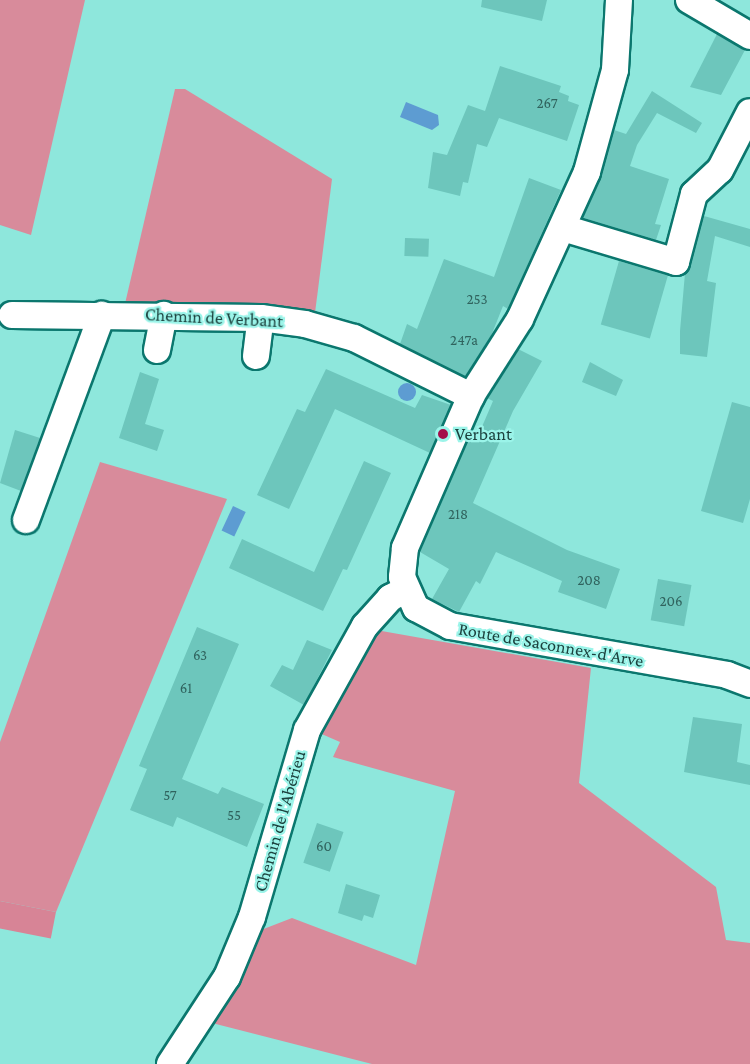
<!DOCTYPE html>
<meta charset="utf-8">
<style>
body{margin:0}
#map{position:relative;width:750px;height:1064px;overflow:hidden;background:#8ee7dc;font-family:"Crimson Pro",serif}
div>[style]{position:absolute}
[style*='--x']{left:calc(var(--x)*1px);top:calc(var(--y)*1px);width:calc(var(--w)*1px);rotate:calc(var(--a)*1deg)}
.green>*{inset:0;background:#d88b9b}
.forest>*{inset:0;background:#d78496;transform-origin:0 0}
.water>*{inset:0;background:#5d9cd2;transform-origin:0 0}
.round{border-radius:50%}
.building>*{inset:0;background:#6dc6bc;transform-origin:0 0}
.roads{filter:drop-shadow(2px 0 #0b776e) drop-shadow(-2px 0 #0b776e) drop-shadow(0 2px #0b776e) drop-shadow(0 -2px #0b776e)}
.minor>*{height:26px;margin:-13px;padding:0 13px;transform-origin:13px;border-radius:13px;background:#fff}
.dots>*{width:16px;height:16px;translate:-50% -50%;box-sizing:border-box;border:3px solid #9bf4e9;border-radius:50%}
span{translate:-50% -50%;white-space:nowrap;text-align:center;line-height:1.15;-webkit-text-stroke:4.5px #9bf4e9;paint-order:stroke}
.number-label{font-size:15px;color:#30635e}
.number-label span{-webkit-text-stroke-width:0}
.street-label{font-size:18px;color:#1c423e}
.poi-label{font-size:18px;color:#1c423e}
.left{translate:0 -50%;text-align:left}
</style>
<div id="map">
<div class="green">
<div style="clip-path:polygon(0 0,85px 0,31px 235px,0 225px)"></div>
<div style="clip-path:polygon(175px 89px,185px 89px,332px 179px,315px 313px,124px 308px)"></div>
<div style="clip-path:polygon(100px 462px,227px 499px,56px 912px,0 901px,0 742px)"></div>
<div style="clip-path:polygon(376px 630px,591px 668px,579px 783px,716px 887px,726px 940px,750px 943px,750px 1064px,372px 1064px,212px 1023px,239px 980px,261px 930px,292px 918px,416px 965px,455px 791px,333px 757px,340px 742px,317px 732px)"></div>
</div>
<div class="forest">
<div style="left:0;top:901px;width:57px;height:27px;rotate:11deg"></div>
</div>
<div class="water">
<div style="clip-path:polygon(406px 102px,438px 115px,439px 125px,432px 130px,400px 117px)"></div>
<div class="round" style="left:398px;top:383px;width:18px;height:18px"></div>
<div style="left:233px;top:506px;width:14px;height:27px;rotate:25deg"></div>
</div>
<div class="building">
<div style="clip-path:polygon(482px 0,547px 0,542px 21px,481px 7px)"></div>
<div style="clip-path:polygon(717px 34px,745px 50px,721px 95px,690px 87px)"></div>
<div style="clip-path:polygon(500px 66px,561px 86px,559px 92px,569px 96px,568px 101px,579px 105px,567px 141px,499px 118px,487px 147px,477px 144px,468px 183px,463px 182px,460px 196px,428px 188px,433px 152px,447px 155px,468px 105px,485px 111px)"></div>
<div style="clip-path:polygon(652px 91px,702px 123px,696px 133px,657px 113px,637px 145px,630px 166px,669px 179px,655px 224px,661px 225px,656px 240px,583px 218px,601px 176px,614px 130px,626px 134px)"></div>
<div style="clip-path:polygon(529px 178px,561px 190px,508px 309px,503px 306px,491px 336px,466px 377px,400px 344px,407px 324px,417px 329px,444px 259px,494px 277px)"></div>
<div style="clip-path:polygon(704px 216px,750px 229px,750px 247px,715px 236px,707px 281px,716px 283px,707px 357px,680px 354px,680px 331px,685px 273px)"></div>
<div style="left:405px;top:238px;width:24px;height:18px;rotate:2deg"></div>
<div style="left:619px;top:261px;width:51px;height:66px;rotate:16deg"></div>
<div style="clip-path:polygon(518px 349px,542px 361px,513px 411px,473px 503px,567px 550px,620px 569px,606px 609px,558px 592px,562px 581px,496px 552px,480px 584px,476px 581px,459px 612px,432px 599px,449px 569px,420px 552px,471px 433px,478px 436px,493px 401px,487px 398px)"></div>
<div style="clip-path:polygon(590px 362px,623px 380px,616px 396px,582px 382px)"></div>
<div style="clip-path:polygon(326px 369px,415px 408px,422px 395px,451px 405px,430px 453px,335px 409px,289px 509px,257px 495px,297px 409px,305px 412px)"></div>
<div style="clip-path:polygon(140px 372px,159px 379px,145px 424px,164px 430px,157px 451px,119px 438px)"></div>
<div style="clip-path:polygon(732px 402px,750px 407px,750px 499px,743px 523px,701px 511px)"></div>
<div style="clip-path:polygon(15px 430px,40px 438px,21px 491px,0 483px)"></div>
<div style="clip-path:polygon(364px 461px,391px 473px,347px 570px,343px 569px,323px 611px,229px 568px,242px 539px,314px 572px)"></div>
<div style="left:658px;top:579px;width:34px;height:42px;rotate:10deg"></div>
<div style="clip-path:polygon(197px 627px,239px 644px,182px 779px,218px 794px,222px 787px,264px 804px,247px 847px,177px 817px,173px 827px,130px 810px,147px 769px,139px 766px)"></div>
<div style="clip-path:polygon(307px 640px,332px 650px,304px 705px,270px 686px,282px 665px,293px 670px)"></div>
<div style="clip-path:polygon(693px 717px,742px 724px,737px 762px,750px 765px,750px 785px,684px 772px)"></div>
<div style="left:317px;top:823px;width:28px;height:42px;rotate:19deg"></div>
<div style="clip-path:polygon(346px 884px,380px 895px,373px 918px,364px 915px,362px 921px,338px 913px)"></div>
</div>
<div class="roads">
<div class="minor">
<div style="--x:619;--y:0;--w:70;--a:93.3"></div>
<div style="--x:615;--y:70;--w:106;--a:105.4"></div>
<div style="--x:587;--y:172;--w:162;--a:114.5"></div>
<div style="--x:520;--y:319;--w:91;--a:122.5"></div>
<div style="--x:471;--y:396;--w:166;--a:113.5"></div>
<div style="--x:405;--y:548;--w:29;--a:96"></div>
<div style="--x:402;--y:577;--w:34;--a:66"></div>
<div style="--x:416;--y:608;--w:38;--a:28"></div>
<div style="--x:450;--y:626;--w:281;--a:10"></div>
<div style="--x:727;--y:675;--w:25;--a:21"></div>
<div style="--x:689;--y:0;--w:71;--a:30.5"></div>
<div style="--x:563;--y:228;--w:118;--a:16.7"></div>
<div style="--x:676;--y:262;--w:70;--a:-75.2"></div>
<div style="--x:694;--y:194;--w:35;--a:-43"></div>
<div style="--x:720;--y:170;--w:65;--a:-62.7"></div>
<div style="--x:12;--y:315;--w:249;--a:0.7"></div>
<div style="--x:261;--y:318;--w:44;--a:7.8"></div>
<div style="--x:305;--y:324;--w:51;--a:15.9"></div>
<div style="--x:354;--y:338;--w:131;--a:26.4"></div>
<div style="--x:157;--y:350;--w:36;--a:-79"></div>
<div style="--x:256;--y:356;--w:38;--a:-83"></div>
<div style="--x:26;--y:520;--w:219;--a:-69.7"></div>
<div style="--x:170;--y:1064;--w:104;--a:-56.8"></div>
<div style="--x:227;--y:977;--w:65;--a:-67.4"></div>
<div style="--x:252;--y:917;--w:195;--a:-73.6"></div>
<div style="--x:307;--y:730;--w:119;--a:-60.9"></div>
<div style="--x:365;--y:626;--w:38;--a:-48"></div>
<div style="--x:390;--y:598;--w:17;--a:-28"></div>
</div>
</div>
<div class="dots">
<div style="left:443px;top:434px;background:#a40d4a"></div>
</div>
<div class="number-label">
<span style="left:547px;top:104px">267</span>
<span style="left:477px;top:300px">253</span>
<span style="left:464px;top:341px">247a</span>
<span style="left:458px;top:515px">218</span>
<span style="left:589px;top:581px">208</span>
<span style="left:671px;top:602px">206</span>
<span style="left:200px;top:656px">63</span>
<span style="left:186px;top:689px">61</span>
<span style="left:170px;top:796px">57</span>
<span style="left:234px;top:816px">55</span>
<span style="left:324px;top:847px">60</span>
</div>
<div class="street-label">
<span style="left:214px;top:318px;rotate:3deg">Chemin de Verbant</span>
<span style="left:551px;top:645px;rotate:10deg">Route de Saconnex-d'Arve</span>
<span style="left:280px;top:821px;rotate:-74deg">Chemin de l'Abérieu</span>
</div>
<div class="poi-label">
<span class="left" style="left:455px;top:434px">Verbant</span>
</div>
</div>
